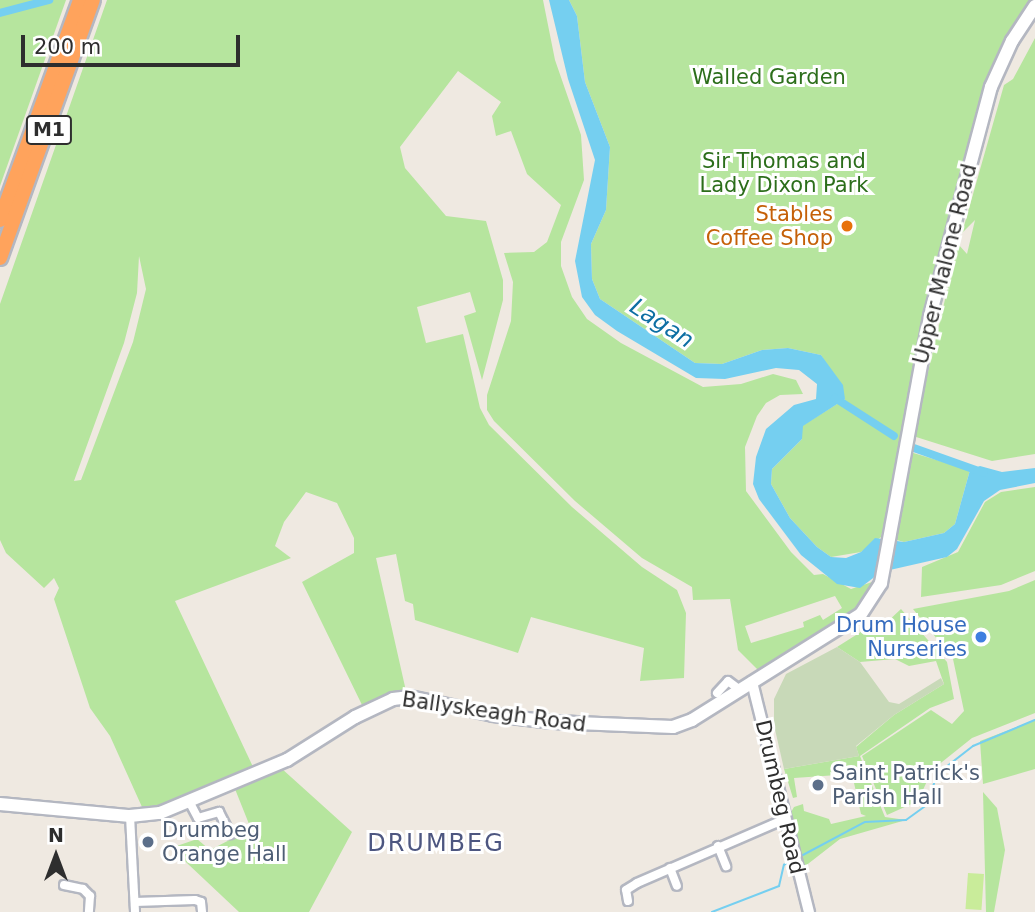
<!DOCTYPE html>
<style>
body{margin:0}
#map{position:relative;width:1035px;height:912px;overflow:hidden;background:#efe9e1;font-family:"DejaVu Sans",sans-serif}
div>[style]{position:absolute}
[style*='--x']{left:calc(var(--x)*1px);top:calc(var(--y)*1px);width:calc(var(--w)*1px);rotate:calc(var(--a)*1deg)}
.green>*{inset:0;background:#b6e59e}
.cemetery>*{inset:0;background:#c8d9b8}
.pitch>*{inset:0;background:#c9ec9a;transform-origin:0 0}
.water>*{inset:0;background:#75cff0}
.stream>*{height:2px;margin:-1px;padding:0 1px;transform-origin:1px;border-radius:1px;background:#75cff0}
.canal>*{height:8px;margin:-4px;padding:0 4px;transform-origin:4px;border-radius:4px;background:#75cff0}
.roads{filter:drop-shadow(2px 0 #b4b7c1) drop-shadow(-2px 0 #b4b7c1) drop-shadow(0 2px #b4b7c1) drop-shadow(0 -2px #b4b7c1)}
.minor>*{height:8px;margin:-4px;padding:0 4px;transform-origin:4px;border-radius:4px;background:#fff}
.tertiary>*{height:10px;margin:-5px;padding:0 5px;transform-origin:5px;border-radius:5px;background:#fff}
.secondary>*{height:12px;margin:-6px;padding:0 6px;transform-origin:6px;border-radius:6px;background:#fff}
.motorway>*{height:14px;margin:-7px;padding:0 7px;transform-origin:7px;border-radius:7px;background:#ffa35c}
.dots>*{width:19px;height:19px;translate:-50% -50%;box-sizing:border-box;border:4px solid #fff;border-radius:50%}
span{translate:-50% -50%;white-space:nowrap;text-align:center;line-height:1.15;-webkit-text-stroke:6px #fff;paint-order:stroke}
.shield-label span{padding:2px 5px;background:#fff;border:2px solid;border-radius:5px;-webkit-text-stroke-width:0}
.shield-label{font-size:19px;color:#2e2e2e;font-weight:700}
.park-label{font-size:21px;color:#2c6e1b}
.food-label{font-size:21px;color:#c56008}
.right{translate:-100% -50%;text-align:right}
.street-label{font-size:21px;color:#2e2e2e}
.shop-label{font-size:21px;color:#366cbe}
.service-label{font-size:21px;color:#4e5e75}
.left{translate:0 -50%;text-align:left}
.water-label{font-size:23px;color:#0d6fa3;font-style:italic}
.quarter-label{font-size:24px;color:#4d5680;letter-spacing:2px}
.north{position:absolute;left:21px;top:821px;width:70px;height:70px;-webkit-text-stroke:5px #fff;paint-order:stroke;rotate:0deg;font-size:19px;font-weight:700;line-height:28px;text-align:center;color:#2e2e2e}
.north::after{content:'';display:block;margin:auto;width:24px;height:32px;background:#2e2e2e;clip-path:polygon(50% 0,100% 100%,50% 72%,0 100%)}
.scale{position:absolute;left:21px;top:35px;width:219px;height:32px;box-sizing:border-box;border:4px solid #2e2e2e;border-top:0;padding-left:9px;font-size:21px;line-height:24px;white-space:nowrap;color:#2e2e2e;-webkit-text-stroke:5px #fff;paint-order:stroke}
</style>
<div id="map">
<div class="green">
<div style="clip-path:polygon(0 0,66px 0,0 186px)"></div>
<div style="clip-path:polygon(evenodd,107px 0,543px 0,555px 60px,581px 135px,584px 180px,561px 242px,561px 266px,572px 297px,587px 319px,621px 343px,703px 387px,741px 384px,773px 374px,796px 380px,803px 394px,780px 395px,766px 403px,757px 416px,745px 447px,746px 491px,791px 552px,814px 575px,823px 574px,851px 589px,872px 582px,881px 572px,869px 605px,761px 673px,738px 650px,730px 599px,693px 600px,692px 587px,642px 558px,575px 501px,494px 421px,487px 410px,487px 395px,511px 321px,513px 282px,504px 253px,534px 252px,547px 242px,561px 205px,527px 174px,511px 131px,496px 136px,492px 116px,501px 102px,458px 71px,400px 147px,405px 168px,446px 216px,486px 221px,503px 280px,503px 300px,482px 380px,464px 316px,476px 312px,470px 292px,417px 307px,426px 343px,463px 334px,480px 408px,489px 425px,572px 507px,642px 567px,677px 590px,686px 613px,684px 678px,640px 681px,644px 648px,531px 617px,518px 653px,415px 620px,413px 604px,405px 601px,396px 554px,376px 558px,406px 691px,363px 707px,302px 582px,354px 553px,354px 538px,337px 503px,306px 492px,284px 522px,275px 546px,291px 558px,175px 601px,254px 769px,167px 804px,142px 807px,110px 736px,90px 708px,54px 599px,59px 588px,54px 578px,44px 588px,6px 553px,0 540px,0 304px,107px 0,139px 256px,146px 289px,133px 342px,81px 480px,74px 481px,124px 343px,137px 293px,139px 256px,107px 0,835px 596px,842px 608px,823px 620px,820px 615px,803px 622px,804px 627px,751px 643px,745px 626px,835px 596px)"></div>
<div style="clip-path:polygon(569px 0,1031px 0,987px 85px,881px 537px,861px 552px,831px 557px,817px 547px,790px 518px,771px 484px,772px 469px,802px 439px,802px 426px,845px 399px,821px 355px,788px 348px,762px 350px,722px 364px,695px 363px,600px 299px,592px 279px,591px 244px,606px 210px,610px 147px,585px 82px,577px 16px)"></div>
<div style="clip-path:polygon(1035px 38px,1035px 454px,992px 461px,913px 436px,958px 244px,967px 254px,975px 220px,962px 233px,1004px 85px,1013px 79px)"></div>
<div style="clip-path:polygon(910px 452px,970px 470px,955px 524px,944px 533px,904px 542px,893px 539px)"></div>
<div style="clip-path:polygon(1035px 487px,1035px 571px,1001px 585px,921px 597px,922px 567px,958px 552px,985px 502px,1001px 492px)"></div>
<div style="clip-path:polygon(1035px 580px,1035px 713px,972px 738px,932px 770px,918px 801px,887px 815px,862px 756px,931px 710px,952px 724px,964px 711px,953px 659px,913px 609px,1009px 591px)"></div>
<div style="clip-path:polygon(901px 609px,947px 662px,954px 699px,930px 708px,860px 756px,885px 817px,906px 820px,840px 839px,804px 867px,790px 814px,794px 807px,803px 804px,804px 811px,829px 819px,831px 824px,866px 816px,861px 814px,852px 774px,794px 778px,797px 797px,793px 798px,784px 769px,859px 756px,856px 747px,894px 715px,944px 684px,936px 661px,909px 666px,895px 659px,860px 662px,837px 647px,875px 623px,886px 623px)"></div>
<div style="clip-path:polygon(1035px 720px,1035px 769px,983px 784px,980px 741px)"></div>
<div style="clip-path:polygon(281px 768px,352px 832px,309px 912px,239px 912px,171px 848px,197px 839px,210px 850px,251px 829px,235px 789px)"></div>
<div style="clip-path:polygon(983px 792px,997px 808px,1005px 850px,994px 912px,986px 912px)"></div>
</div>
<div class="cemetery">
<div style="clip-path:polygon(837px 647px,860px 662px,889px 702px,899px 704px,941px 678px,944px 684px,894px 715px,856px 746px,859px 756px,784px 769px,774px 725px,774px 699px,786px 674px)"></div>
</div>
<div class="pitch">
<div style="left:968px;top:873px;width:16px;height:36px;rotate:4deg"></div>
</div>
<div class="water">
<div style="clip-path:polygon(549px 0,569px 0,577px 16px,585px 82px,610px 147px,606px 210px,591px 244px,592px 279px,600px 299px,695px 363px,722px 364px,762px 350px,788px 348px,821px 355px,843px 385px,845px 399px,803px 426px,802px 439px,772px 469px,771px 484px,790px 518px,817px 547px,831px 557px,846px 558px,861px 552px,875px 538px,904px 542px,944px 533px,955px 524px,970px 470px,980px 466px,1002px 472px,1035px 468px,1035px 483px,1000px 490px,984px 501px,957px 549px,947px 557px,881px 572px,860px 588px,837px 584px,801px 555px,759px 499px,753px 484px,756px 457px,766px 429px,794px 405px,816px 399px,817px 384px,799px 370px,776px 368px,725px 379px,696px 378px,617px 331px,595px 315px,582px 297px,575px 261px,595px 160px,568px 79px)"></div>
</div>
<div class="stream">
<div style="--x:801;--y:856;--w:72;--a:-28"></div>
<div style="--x:865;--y:822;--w:41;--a:-2.8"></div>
<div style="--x:906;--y:820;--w:26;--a:-36"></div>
<div style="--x:927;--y:805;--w:33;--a:-72"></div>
<div style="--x:937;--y:774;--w:46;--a:-37.9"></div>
<div style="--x:973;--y:746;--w:67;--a:-22.8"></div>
<div style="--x:712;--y:912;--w:72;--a:-21.2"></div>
<div style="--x:779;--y:886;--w:22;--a:-77"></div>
<div style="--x:784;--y:865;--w:9;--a:-32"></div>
</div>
<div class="canal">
<div style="--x:0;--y:13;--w:51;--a:-14.9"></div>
<div style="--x:835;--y:398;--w:70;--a:32.8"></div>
<div style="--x:911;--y:447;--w:77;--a:19.6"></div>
</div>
<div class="roads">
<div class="minor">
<div style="--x:717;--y:693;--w:16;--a:-47"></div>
<div style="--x:728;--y:681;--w:15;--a:37"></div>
<div style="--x:190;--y:803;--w:17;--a:62"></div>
<div style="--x:198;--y:818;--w:22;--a:-16"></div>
<div style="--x:219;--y:812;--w:25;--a:63"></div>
<div style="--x:130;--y:816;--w:96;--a:87"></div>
<div style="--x:718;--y:846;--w:22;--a:68"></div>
<div style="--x:670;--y:868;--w:19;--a:69"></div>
<div style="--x:64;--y:885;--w:19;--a:12"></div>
<div style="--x:83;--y:889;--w:10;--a:45"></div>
<div style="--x:90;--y:896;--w:16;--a:94"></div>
<div style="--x:628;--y:901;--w:11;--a:-100"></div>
<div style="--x:626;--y:890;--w:13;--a:-32"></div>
<div style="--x:637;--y:883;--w:161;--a:-23.4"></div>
<div style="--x:135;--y:902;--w:60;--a:-1.9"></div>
<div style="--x:195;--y:900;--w:6;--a:18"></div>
<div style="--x:201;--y:902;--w:10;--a:84"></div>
</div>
<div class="tertiary">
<div style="--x:752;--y:682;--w:237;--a:76.1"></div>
</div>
<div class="secondary">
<div style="--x:0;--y:804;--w:131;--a:5.3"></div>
<div style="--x:130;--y:816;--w:30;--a:-6"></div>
<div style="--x:160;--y:813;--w:138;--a:-22.7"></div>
<div style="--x:287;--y:760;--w:80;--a:-32.3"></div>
<div style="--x:355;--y:717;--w:42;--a:-25.3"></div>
<div style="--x:393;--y:699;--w:17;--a:-7"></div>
<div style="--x:410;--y:697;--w:85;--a:12.2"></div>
<div style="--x:493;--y:715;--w:60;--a:6.7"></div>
<div style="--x:553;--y:722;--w:120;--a:2.4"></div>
<div style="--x:673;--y:727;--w:20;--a:-20"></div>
<div style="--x:692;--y:720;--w:199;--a:-32.1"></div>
<div style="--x:861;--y:614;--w:37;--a:-57"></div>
<div style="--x:881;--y:583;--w:271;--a:-79.6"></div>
<div style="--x:930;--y:316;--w:237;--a:-75.1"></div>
<div style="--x:991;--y:87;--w:51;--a:-65.5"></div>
<div style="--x:1012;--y:41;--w:42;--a:-56.7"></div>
</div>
<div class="motorway">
<div style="--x:0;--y:220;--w:234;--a:-70"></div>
<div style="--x:0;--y:258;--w:274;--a:-70.2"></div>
</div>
</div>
<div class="dots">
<div style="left:847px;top:226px;background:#e8710a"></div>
<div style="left:981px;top:637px;background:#3f7fe0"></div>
<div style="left:818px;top:785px;background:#5c6f8a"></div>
<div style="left:148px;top:842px;background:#5c6f8a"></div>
</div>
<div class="shield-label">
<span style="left:49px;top:130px">M1</span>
</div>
<div class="park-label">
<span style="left:769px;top:77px">Walled Garden</span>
<span style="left:784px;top:173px">Sir Thomas and<br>Lady Dixon Park</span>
</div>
<div class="food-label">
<span class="right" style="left:833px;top:226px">Stables<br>Coffee Shop</span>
</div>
<div class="street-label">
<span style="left:945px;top:264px;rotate:-76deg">Upper Malone Road</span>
<span style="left:494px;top:712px;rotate:8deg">Ballyskeagh Road</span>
<span style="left:780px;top:797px;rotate:77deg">Drumbeg Road</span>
</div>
<div class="shop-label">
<span class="right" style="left:967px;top:637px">Drum House<br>Nurseries</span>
</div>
<div class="service-label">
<span class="left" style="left:832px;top:785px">Saint Patrick's<br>Parish Hall</span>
<span class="left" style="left:162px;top:842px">Drumbeg<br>Orange Hall</span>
</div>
<div class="water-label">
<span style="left:662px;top:323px;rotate:33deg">Lagan</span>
</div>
<div class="quarter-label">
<span style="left:436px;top:844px">DRUMBEG</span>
</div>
<div class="north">N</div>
<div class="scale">200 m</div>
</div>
